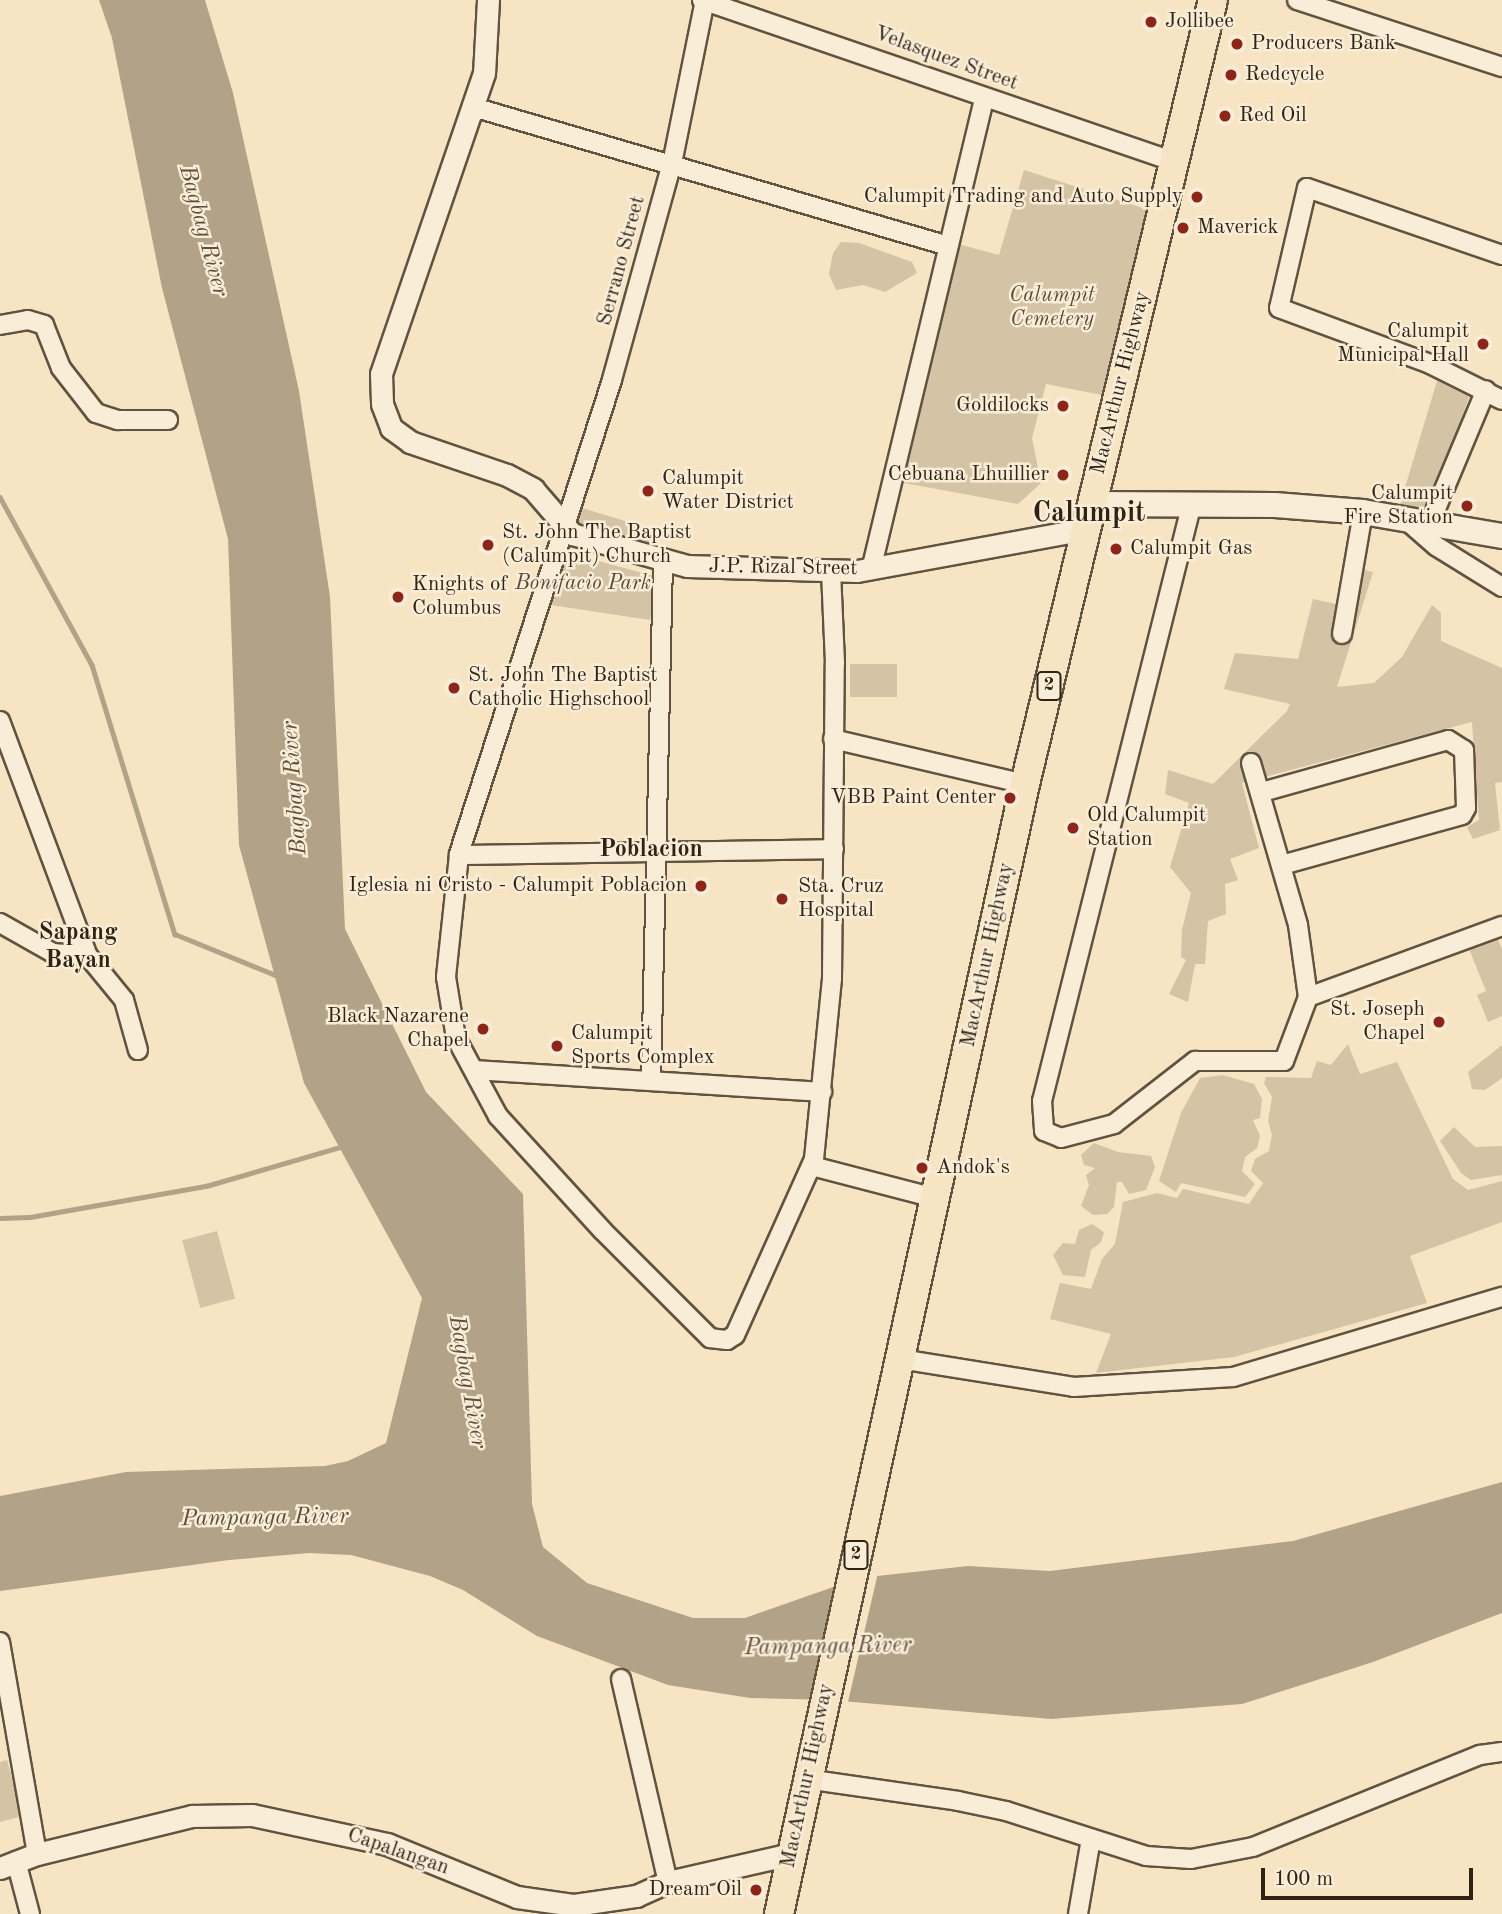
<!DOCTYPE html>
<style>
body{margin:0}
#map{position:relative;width:1502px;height:1914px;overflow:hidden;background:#f6e4c3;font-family:"Old Standard TT",serif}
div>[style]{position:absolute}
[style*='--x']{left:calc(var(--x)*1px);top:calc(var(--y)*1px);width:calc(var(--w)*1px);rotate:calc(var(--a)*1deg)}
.green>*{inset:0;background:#d4c3a5;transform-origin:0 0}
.water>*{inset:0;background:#b2a287}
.pier>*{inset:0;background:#f6e4c3}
.stream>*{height:4.5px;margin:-2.25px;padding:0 2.25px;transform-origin:2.25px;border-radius:2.25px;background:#b2a287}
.roads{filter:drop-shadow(2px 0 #61533f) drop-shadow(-2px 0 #61533f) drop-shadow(0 2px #61533f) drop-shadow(0 -2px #61533f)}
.minor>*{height:18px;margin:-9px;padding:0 9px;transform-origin:9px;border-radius:9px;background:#f9edd8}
.tertiary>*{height:21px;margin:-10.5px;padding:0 10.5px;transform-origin:10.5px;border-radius:10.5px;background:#f9edd8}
.secondary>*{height:24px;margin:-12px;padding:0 12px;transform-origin:12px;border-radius:12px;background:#f9edd8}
.trunk>*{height:28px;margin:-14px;padding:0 14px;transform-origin:14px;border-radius:14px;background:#f6e4c3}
.dots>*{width:19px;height:19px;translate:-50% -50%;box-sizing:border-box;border:4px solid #f9edd8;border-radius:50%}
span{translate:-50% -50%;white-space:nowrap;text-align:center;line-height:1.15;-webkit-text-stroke:5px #f9edd8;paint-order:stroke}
.shield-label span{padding:2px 5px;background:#f9edd8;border:2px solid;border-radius:5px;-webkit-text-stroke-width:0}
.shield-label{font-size:19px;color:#2f2313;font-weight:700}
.poi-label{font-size:21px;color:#2f2313}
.left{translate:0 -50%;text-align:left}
.right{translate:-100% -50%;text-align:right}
.street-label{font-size:21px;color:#2f2313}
.park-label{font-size:21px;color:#584b38;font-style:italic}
.water-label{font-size:23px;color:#5d4f3c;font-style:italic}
.quarter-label{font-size:24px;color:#2f2313;font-weight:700}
.district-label{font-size:28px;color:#2f2313;font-weight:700}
.scale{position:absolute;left:1261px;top:1868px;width:212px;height:32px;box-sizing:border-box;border:4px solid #2f2313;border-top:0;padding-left:9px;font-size:21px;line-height:24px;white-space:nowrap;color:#2f2313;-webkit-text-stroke:5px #f9edd8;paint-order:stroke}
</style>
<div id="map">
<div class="green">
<div style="clip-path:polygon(1024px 170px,1152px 211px,1107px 396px,1046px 384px,1032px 438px,1041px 483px,1018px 504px,904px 483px,958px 244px,999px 255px)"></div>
<div style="clip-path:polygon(841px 242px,859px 243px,912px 262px,917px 273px,885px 292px,863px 285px,836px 290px,829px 274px,833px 253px)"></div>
<div style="clip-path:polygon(1437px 381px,1469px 397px,1427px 515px,1398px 511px)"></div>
<div style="left:579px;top:507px;width:77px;height:26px;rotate:17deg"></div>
<div style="clip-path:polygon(569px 553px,661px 578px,650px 620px,544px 604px,560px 557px)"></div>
<div style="clip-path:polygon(1350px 567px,1373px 572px,1337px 687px,1374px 683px,1402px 657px,1432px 605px,1441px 613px,1441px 641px,1502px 668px,1502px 782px,1495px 783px,1500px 830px,1473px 839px,1467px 827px,1479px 820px,1472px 722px,1242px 783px,1259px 848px,1230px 859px,1238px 880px,1225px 884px,1226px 914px,1208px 921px,1205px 964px,1195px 964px,1188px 1002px,1169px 994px,1186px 960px,1181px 957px,1182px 930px,1191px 893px,1170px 867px,1189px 803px,1165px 794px,1168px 770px,1213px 784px,1287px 711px,1290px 704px,1224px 689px,1235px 653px,1298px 659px,1313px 599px,1336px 604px)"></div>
<div style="left:850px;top:664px;width:47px;height:33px"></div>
<div style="clip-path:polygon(1497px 938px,1502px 949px,1502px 1016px,1488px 1022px,1477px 995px,1486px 991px,1469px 949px)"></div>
<div style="clip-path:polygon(1348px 1044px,1360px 1074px,1397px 1062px,1453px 1179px,1468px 1190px,1502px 1181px,1502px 1222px,1410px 1256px,1427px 1303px,1234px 1357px,1096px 1373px,1111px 1334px,1050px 1319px,1060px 1283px,1091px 1289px,1102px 1259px,1115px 1244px,1123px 1202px,1157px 1193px,1177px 1198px,1183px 1189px,1249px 1204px,1263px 1183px,1251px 1171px,1255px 1159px,1269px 1151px,1272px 1135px,1268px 1121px,1272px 1097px,1264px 1083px,1266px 1077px,1311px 1078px,1317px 1061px,1331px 1065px)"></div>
<div style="clip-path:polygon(1502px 1045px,1502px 1078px,1485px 1090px,1472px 1089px,1468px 1072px)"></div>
<div style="clip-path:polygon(1223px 1075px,1254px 1084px,1262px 1099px,1260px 1118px,1253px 1120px,1260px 1136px,1257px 1148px,1245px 1157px,1242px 1171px,1255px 1184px,1245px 1197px,1181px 1183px,1176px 1192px,1159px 1181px,1181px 1113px,1200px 1078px)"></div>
<div style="clip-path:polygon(1454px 1127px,1475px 1147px,1502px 1146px,1502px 1175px,1471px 1180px,1461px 1173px,1440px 1141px)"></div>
<div style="clip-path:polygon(1094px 1143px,1118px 1152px,1151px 1156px,1155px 1167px,1146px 1190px,1129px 1194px,1122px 1182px,1117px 1182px,1114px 1207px,1107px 1214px,1093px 1215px,1081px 1206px,1089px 1185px,1086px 1175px,1095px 1168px,1084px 1165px,1081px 1155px)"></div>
<div style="clip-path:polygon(1092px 1224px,1104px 1232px,1101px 1242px,1091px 1250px,1085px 1277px,1063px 1275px,1053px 1255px,1063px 1243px,1075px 1244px,1079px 1230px)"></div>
<div style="left:217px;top:1231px;width:70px;height:36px;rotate:75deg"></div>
<div style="clip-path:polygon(7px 1760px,22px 1816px,0 1822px,0 1762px)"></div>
</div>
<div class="water">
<div style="clip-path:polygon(99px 0,205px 0,233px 93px,299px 391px,330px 597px,345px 929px,426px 1092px,523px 1194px,532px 1504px,543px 1547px,587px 1583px,693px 1618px,745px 1618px,859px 1578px,968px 1566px,1050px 1571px,1293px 1541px,1502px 1482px,1502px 1613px,1373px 1662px,1242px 1704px,1051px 1719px,830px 1700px,750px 1698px,668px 1685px,537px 1636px,463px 1590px,430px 1576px,351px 1555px,309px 1553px,229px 1560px,0 1591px,0 1496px,126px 1472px,325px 1466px,348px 1461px,386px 1443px,422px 1298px,304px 1083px,239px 845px,228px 539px,162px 288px,112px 38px)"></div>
</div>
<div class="pier">
<div style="clip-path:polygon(878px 1573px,847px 1706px,830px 1703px,858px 1575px)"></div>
</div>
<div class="stream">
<div style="--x:0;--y:497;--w:192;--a:61.3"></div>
<div style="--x:92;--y:665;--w:282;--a:72.9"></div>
<div style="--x:175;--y:934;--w:111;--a:22.2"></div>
<div style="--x:0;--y:1218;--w:30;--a:-2"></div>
<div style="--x:30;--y:1217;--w:179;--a:-10"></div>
<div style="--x:206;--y:1186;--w:144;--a:-16.2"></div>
</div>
<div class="roads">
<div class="minor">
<div style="--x:702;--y:0;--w:500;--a:18.9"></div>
<div style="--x:705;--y:0;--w:166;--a:101.4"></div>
<div style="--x:672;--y:163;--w:225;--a:105.5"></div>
<div style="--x:612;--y:380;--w:499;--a:107.9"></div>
<div style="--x:459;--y:855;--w:123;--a:96.1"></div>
<div style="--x:446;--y:977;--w:62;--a:80.7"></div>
<div style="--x:456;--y:1038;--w:89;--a:61.7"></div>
<div style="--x:498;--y:1116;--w:154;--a:47.6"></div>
<div style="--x:602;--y:1230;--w:153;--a:45"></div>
<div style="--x:710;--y:1338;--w:17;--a:7"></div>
<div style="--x:727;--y:1340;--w:9;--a:-32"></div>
<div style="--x:735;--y:1335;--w:193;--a:-65.8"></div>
<div style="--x:814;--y:1159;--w:181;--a:-84.3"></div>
<div style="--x:832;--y:979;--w:316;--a:-89.5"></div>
<div style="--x:835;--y:663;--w:90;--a:-92.5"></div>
<div style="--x:1297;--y:0;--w:216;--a:18.1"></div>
<div style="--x:473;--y:107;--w:495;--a:16.3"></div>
<div style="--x:1502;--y:255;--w:206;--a:-161"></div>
<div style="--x:1307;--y:188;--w:123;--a:103.1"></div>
<div style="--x:1279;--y:308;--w:161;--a:20.3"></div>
<div style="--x:1430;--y:364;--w:80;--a:26.6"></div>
<div style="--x:0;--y:325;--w:28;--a:-10"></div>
<div style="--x:28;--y:320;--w:17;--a:17"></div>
<div style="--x:44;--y:325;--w:46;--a:68.4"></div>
<div style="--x:61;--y:368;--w:57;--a:52.1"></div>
<div style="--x:96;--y:413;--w:23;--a:18"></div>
<div style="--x:118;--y:420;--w:50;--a:0"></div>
<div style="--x:1191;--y:507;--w:612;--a:104.08"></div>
<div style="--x:1042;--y:1101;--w:30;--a:86"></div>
<div style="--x:1044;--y:1131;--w:18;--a:22"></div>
<div style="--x:1061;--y:1138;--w:55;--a:-14.8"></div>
<div style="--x:1114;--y:1124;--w:103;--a:-37.9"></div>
<div style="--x:1195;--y:1061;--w:89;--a:0"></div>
<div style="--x:1284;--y:1061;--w:68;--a:-69.4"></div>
<div style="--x:1308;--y:997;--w:207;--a:-20.1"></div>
<div style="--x:1405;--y:519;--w:41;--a:41.1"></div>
<div style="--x:1436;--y:546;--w:78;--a:31.8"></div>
<div style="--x:1430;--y:523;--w:144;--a:-67.2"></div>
<div style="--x:871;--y:570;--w:485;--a:-76.5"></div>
<div style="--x:1342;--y:634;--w:124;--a:-80.2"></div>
<div style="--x:0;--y:721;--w:251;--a:69.5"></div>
<div style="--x:88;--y:956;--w:57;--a:50.7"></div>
<div style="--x:124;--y:1000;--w:52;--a:74.4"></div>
<div style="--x:833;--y:739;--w:197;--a:13.2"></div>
<div style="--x:1251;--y:763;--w:169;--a:73.8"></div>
<div style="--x:1298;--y:925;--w:73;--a:82.1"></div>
<div style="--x:1262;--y:792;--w:193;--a:-15.6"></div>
<div style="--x:1448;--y:740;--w:19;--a:32"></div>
<div style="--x:1464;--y:750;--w:58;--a:88"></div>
<div style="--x:1466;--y:808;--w:8;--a:120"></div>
<div style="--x:1462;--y:815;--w:187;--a:164.5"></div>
<div style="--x:459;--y:855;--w:375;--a:-0.9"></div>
<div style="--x:0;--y:923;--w:61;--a:29.5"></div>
<div style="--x:53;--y:953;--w:35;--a:5"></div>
<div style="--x:475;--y:1070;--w:348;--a:3.6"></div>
<div style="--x:651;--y:1079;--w:517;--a:-88.67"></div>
<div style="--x:812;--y:1166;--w:127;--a:14.6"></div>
<div style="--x:900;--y:1359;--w:176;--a:9.1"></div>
<div style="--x:1074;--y:1387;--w:159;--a:-3.6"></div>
<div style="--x:1233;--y:1377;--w:281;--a:-16.6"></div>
<div style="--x:0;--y:1642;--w:215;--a:80.1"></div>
<div style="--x:621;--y:1679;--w:208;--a:77"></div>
<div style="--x:806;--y:1779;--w:154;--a:8.2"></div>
<div style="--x:958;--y:1801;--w:49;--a:11.8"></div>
<div style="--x:1006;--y:1811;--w:147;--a:17.8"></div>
<div style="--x:1146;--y:1856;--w:45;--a:3.8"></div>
<div style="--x:1191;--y:1859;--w:63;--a:-11"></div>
<div style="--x:1253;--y:1847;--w:245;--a:-22.1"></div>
<div style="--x:1480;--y:1755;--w:22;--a:-8"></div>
<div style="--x:16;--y:1861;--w:55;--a:75.2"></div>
<div style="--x:1078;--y:1914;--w:76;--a:-80.2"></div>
</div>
<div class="tertiary">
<div style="--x:488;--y:0;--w:73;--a:93.1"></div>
<div style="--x:484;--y:73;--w:318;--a:108.9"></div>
<div style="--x:381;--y:374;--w:30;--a:88"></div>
<div style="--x:382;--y:404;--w:26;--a:69"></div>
<div style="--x:391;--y:428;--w:24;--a:36"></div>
<div style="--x:410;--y:442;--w:102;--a:18.8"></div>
<div style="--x:507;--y:475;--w:30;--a:28"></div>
<div style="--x:533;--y:489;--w:60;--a:49.1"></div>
<div style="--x:572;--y:534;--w:119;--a:15.5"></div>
<div style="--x:687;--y:566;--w:170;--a:1.7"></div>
<div style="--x:857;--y:571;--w:233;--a:-10.4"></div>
<div style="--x:0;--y:1868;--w:40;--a:-21"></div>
<div style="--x:37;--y:1854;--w:160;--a:-13.8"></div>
<div style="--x:192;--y:1816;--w:60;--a:-1"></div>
<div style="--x:252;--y:1815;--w:138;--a:12.1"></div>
<div style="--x:387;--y:1844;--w:140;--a:22.2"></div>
<div style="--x:517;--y:1897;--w:58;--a:8"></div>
<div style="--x:574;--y:1905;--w:63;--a:-8.3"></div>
<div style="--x:636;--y:1896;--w:35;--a:-24"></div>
<div style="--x:668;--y:1882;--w:126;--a:-12.8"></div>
</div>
<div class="secondary">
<div style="--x:1091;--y:504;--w:184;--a:0.3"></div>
<div style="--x:1275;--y:505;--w:88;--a:4.5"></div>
<div style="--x:1363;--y:512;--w:141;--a:9.8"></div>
</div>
<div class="trunk">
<div style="--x:779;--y:1914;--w:1156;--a:-77.72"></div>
<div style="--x:1025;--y:784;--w:806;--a:-76.52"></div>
</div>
</div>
<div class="dots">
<div style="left:1151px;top:22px;background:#8f2418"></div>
<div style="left:1237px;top:44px;background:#8f2418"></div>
<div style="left:1231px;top:75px;background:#8f2418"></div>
<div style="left:1225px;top:116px;background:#8f2418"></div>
<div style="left:1197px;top:197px;background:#8f2418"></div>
<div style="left:1183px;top:228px;background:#8f2418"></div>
<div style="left:1483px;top:344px;background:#8f2418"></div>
<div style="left:1063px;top:406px;background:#8f2418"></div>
<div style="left:1063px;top:475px;background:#8f2418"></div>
<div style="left:648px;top:491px;background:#8f2418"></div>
<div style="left:1467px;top:506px;background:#8f2418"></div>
<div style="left:488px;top:545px;background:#8f2418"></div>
<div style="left:1116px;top:549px;background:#8f2418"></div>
<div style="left:398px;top:597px;background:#8f2418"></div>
<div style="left:454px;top:688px;background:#8f2418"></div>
<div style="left:1010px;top:798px;background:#8f2418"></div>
<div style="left:1073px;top:828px;background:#8f2418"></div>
<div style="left:701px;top:886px;background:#8f2418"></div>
<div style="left:782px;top:899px;background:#8f2418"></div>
<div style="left:1439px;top:1022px;background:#8f2418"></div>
<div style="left:483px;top:1029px;background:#8f2418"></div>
<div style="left:557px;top:1046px;background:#8f2418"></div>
<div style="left:922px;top:1168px;background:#8f2418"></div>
<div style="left:756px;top:1890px;background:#8f2418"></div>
</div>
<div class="shield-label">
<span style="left:1049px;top:686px">2</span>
<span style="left:856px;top:1555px">2</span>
</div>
<div class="poi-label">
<span class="left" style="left:1165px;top:22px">Jollibee</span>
<span class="left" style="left:1251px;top:44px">Producers Bank</span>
<span class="left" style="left:1245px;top:75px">Redcycle</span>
<span class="left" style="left:1239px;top:116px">Red Oil</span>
<span class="right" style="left:1183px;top:197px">Calumpit Trading and Auto Supply</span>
<span class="left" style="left:1197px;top:228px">Maverick</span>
<span class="right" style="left:1469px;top:344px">Calumpit<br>Municipal Hall</span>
<span class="right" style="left:1049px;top:406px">Goldilocks</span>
<span class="right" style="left:1049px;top:475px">Cebuana Lhuillier</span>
<span class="left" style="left:662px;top:491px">Calumpit<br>Water District</span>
<span class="right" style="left:1453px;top:506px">Calumpit<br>Fire Station</span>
<span class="left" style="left:502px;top:545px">St. John The Baptist<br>(Calumpit) Church</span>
<span class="left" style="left:1130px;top:549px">Calumpit Gas</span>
<span class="left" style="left:412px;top:597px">Knights of<br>Columbus</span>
<span class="left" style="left:468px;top:688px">St. John The Baptist<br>Catholic Highschool</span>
<span class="right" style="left:996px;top:798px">VBB Paint Center</span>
<span class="left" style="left:1087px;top:828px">Old Calumpit<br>Station</span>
<span class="right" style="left:687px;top:886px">Iglesia ni Cristo - Calumpit Poblacion</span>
<span class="left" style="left:798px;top:899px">Sta. Cruz<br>Hospital</span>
<span class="right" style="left:1425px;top:1022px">St. Joseph<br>Chapel</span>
<span class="right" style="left:469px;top:1029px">Black Nazarene<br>Chapel</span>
<span class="left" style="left:571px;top:1046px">Calumpit<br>Sports Complex</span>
<span class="left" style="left:936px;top:1168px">Andok's</span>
<span class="right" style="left:742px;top:1890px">Dream Oil</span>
</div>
<div class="street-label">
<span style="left:946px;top:59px;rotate:20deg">Velasquez Street</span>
<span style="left:622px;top:261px;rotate:-75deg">Serrano Street</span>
<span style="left:1121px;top:383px;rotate:-76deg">MacArthur Highway</span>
<span style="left:783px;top:568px;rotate:1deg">J.P. Rizal Street</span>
<span style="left:988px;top:955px;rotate:-78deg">MacArthur Highway</span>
<span style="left:808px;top:1776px;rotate:-78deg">MacArthur Highway</span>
<span style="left:398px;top:1852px;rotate:19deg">Capalangan</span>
</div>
<div class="park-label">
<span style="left:1052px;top:308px">Calumpit<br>Cemetery</span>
<span style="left:583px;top:584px">Bonifacio Park</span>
</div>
<div class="water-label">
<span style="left:203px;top:231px;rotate:75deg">Bagbag River</span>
<span style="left:295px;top:788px;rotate:-94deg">Bagbag River</span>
<span style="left:467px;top:1382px;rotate:80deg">Bagbag River</span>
<span style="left:265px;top:1518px;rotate:-1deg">Pampanga River</span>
<span style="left:828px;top:1647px;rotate:-1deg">Pampanga River</span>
</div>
<div class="quarter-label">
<span style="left:651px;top:851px">Poblacion</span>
<span style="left:78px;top:948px">Sapang<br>Bayan</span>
</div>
<div class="district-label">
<span style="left:1089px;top:514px">Calumpit</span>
</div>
<div class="scale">100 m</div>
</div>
